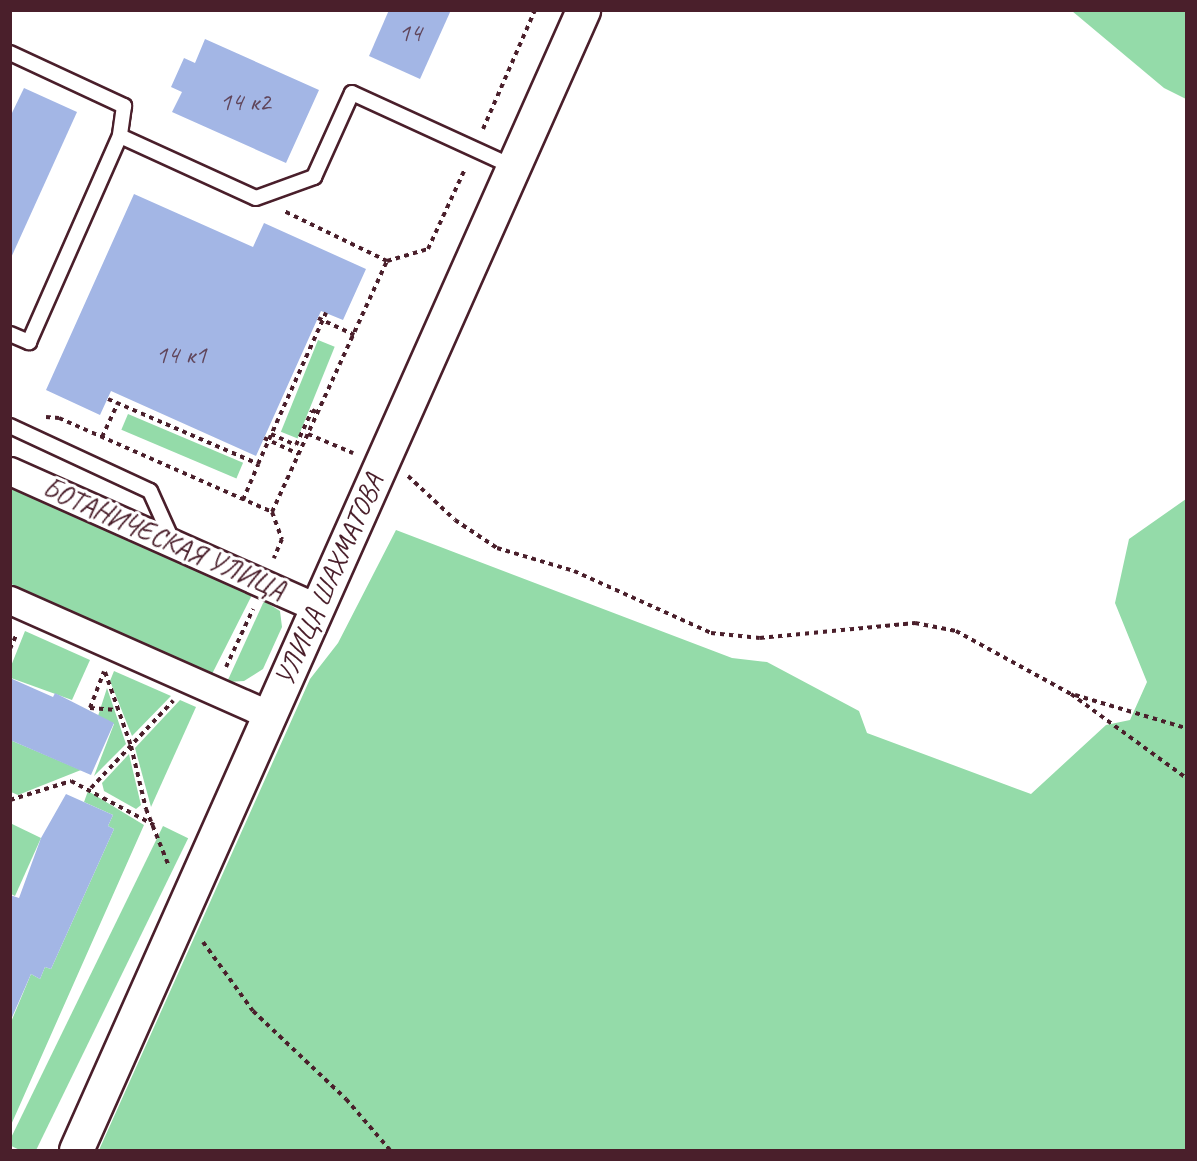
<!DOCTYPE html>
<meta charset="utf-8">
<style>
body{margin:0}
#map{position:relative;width:1197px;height:1161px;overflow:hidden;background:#fff;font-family:Caveat,sans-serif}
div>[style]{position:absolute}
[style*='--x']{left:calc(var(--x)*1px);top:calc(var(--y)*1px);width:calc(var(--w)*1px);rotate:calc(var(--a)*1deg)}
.green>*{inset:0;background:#94dba9;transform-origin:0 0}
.building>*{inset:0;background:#a3b6e5}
.path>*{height:4px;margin-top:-2px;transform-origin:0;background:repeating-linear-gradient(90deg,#4a1f2b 0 4.5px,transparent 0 9px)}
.roads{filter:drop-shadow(2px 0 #4a1f2b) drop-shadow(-2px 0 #4a1f2b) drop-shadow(0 2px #4a1f2b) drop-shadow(0 -2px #4a1f2b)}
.lane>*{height:14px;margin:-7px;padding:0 7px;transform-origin:7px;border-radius:7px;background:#fff}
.street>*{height:27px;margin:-13.5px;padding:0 13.5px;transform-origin:13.5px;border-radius:13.5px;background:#fff}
.secondary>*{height:33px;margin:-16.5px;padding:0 16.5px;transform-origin:16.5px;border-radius:16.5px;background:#fff}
span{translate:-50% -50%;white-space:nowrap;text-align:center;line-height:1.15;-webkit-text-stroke:6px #fff;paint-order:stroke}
.number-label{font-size:26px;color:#60455a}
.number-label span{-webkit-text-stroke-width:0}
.street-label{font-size:28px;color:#4a1f2b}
.frame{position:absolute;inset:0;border:12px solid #4a1f2b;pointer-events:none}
</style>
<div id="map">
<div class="green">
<div style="clip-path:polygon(1072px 11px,1186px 11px,1186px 99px,1164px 88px)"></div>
<div style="left:318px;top:340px;width:18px;height:99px;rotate:22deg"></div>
<div style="left:128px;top:414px;width:125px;height:17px;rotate:23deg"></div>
<div style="clip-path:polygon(11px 487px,252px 595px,212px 674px,11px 584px)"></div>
<div style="clip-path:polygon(1186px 499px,1186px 1150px,99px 1150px,310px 679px,338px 643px,396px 530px,732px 658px,767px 662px,859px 711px,867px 733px,1031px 794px,1106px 725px,1130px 720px,1147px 682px,1115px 603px,1129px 539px)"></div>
<div style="clip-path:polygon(264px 601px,280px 611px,282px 627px,263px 669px,244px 681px,227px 682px)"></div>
<div style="clip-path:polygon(25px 631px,90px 660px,72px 700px,11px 678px,11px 666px)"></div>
<div style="clip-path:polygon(114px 671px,171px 696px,132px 736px,110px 681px)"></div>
<div style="clip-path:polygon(107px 688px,126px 744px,94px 776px,114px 724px,98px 716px)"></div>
<div style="clip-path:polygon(180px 700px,196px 707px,151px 807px,135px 748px)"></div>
<div style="clip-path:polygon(10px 740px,81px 770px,18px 795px,11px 792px)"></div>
<div style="clip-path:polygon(129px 754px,141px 805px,136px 809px,104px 791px,102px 783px)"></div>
<div style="clip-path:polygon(88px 791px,144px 825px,11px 1125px,11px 1022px,31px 974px,40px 979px,45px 967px,51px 969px,114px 829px,108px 826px,113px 815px,84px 802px)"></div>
<div style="clip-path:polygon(10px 823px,41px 838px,15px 896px,11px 894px)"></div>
<div style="left:163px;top:826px;width:28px;height:354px;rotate:26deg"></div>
</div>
<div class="building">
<div style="clip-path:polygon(389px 10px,451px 10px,420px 79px,369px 56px)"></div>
<div style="clip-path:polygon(205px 39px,319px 90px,286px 163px,172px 112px,182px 92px,171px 87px,184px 58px,195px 63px)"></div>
<div style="clip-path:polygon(24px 88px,77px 112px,10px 260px,10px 117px)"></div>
<div style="clip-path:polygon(134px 194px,253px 247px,264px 223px,366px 269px,343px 320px,321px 311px,256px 456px,111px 391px,100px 415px,46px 390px)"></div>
<div style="clip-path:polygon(10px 678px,53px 697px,55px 693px,114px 723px,91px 775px,10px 740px)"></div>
<div style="clip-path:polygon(66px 794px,113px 815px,108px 826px,114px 829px,51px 969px,45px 967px,40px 979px,31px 974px,10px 1022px,10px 895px,19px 898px,41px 838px)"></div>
</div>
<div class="path">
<div style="--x:483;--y:129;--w:130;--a:-66.4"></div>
<div style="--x:387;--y:261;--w:43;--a:-16.3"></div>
<div style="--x:428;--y:249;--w:88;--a:-65.2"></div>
<div style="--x:318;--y:318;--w:40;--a:25"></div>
<div style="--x:108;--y:399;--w:163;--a:23.4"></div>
<div style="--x:258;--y:464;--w:166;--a:-65.8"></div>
<div style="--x:46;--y:417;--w:13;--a:4"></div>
<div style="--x:59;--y:418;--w:233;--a:23.8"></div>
<div style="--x:272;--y:512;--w:276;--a:-65.4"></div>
<div style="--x:387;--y:261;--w:114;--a:-154.1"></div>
<div style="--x:271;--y:434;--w:27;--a:24"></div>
<div style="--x:296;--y:445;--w:38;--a:-65"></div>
<div style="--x:312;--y:410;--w:7;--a:27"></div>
<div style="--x:308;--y:434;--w:49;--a:22.9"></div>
<div style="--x:102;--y:437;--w:38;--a:-65"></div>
<div style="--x:264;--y:438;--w:38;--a:25"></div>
<div style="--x:408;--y:476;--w:64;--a:43.1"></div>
<div style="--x:455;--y:520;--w:50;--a:33.7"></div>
<div style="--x:497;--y:548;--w:80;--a:16.6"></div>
<div style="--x:574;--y:571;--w:150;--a:24.3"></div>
<div style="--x:711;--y:633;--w:49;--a:5.8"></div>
<div style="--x:760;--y:638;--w:156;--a:-5.5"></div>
<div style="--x:915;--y:623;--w:42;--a:11"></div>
<div style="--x:956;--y:631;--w:131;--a:28.7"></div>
<div style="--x:1071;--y:694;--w:142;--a:36.1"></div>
<div style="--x:243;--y:500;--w:39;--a:-67"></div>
<div style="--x:272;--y:512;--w:29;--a:70"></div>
<div style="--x:282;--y:539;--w:21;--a:113"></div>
<div style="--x:10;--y:649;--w:17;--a:-66"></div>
<div style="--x:226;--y:667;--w:64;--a:-65"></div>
<div style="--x:105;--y:672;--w:78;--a:70.6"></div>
<div style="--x:131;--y:746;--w:65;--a:76.6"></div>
<div style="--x:146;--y:809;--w:59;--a:68.2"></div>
<div style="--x:1075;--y:695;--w:116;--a:16.6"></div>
<div style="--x:90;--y:708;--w:39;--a:-69"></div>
<div style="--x:90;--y:708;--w:27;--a:4"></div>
<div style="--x:91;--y:788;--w:120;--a:-46.7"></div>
<div style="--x:10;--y:800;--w:64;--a:-17.3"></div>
<div style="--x:71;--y:781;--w:94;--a:27.9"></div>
<div style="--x:10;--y:903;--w:2;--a:0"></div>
<div style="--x:203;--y:942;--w:85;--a:54.1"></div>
<div style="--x:253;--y:1011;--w:128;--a:43.4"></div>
<div style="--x:346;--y:1099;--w:67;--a:49.2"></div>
</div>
<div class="roads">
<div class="lane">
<div style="--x:10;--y:53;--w:126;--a:24.9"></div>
<div style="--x:124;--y:106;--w:30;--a:98"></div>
<div style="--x:10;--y:334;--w:21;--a:23"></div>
<div style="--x:29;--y:342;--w:225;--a:-66.2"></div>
<div style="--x:120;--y:136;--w:149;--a:24.5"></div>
<div style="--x:256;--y:198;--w:62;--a:-19.9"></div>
<div style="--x:314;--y:177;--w:92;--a:-65.7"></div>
<div style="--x:352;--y:93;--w:178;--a:24.6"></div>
<div style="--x:10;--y:426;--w:154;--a:24.9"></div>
<div style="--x:150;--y:491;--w:56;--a:65.7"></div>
</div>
<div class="street">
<div style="--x:10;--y:471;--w:336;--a:24"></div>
<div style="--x:10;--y:600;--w:283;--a:23.9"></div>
</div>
<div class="secondary">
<div style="--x:76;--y:1150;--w:1248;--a:-66.02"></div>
</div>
</div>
<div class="number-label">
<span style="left:410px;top:33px">14</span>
<span style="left:245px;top:102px">14 к2</span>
<span style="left:181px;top:355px">14 к1</span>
</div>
<div class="street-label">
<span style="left:164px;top:539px;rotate:24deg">БОТАНИЧЕСКАЯ УЛИЦА</span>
<span style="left:329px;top:580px;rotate:-66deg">УЛИЦА ШАХМАТОВА</span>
</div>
<div class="frame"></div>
</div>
